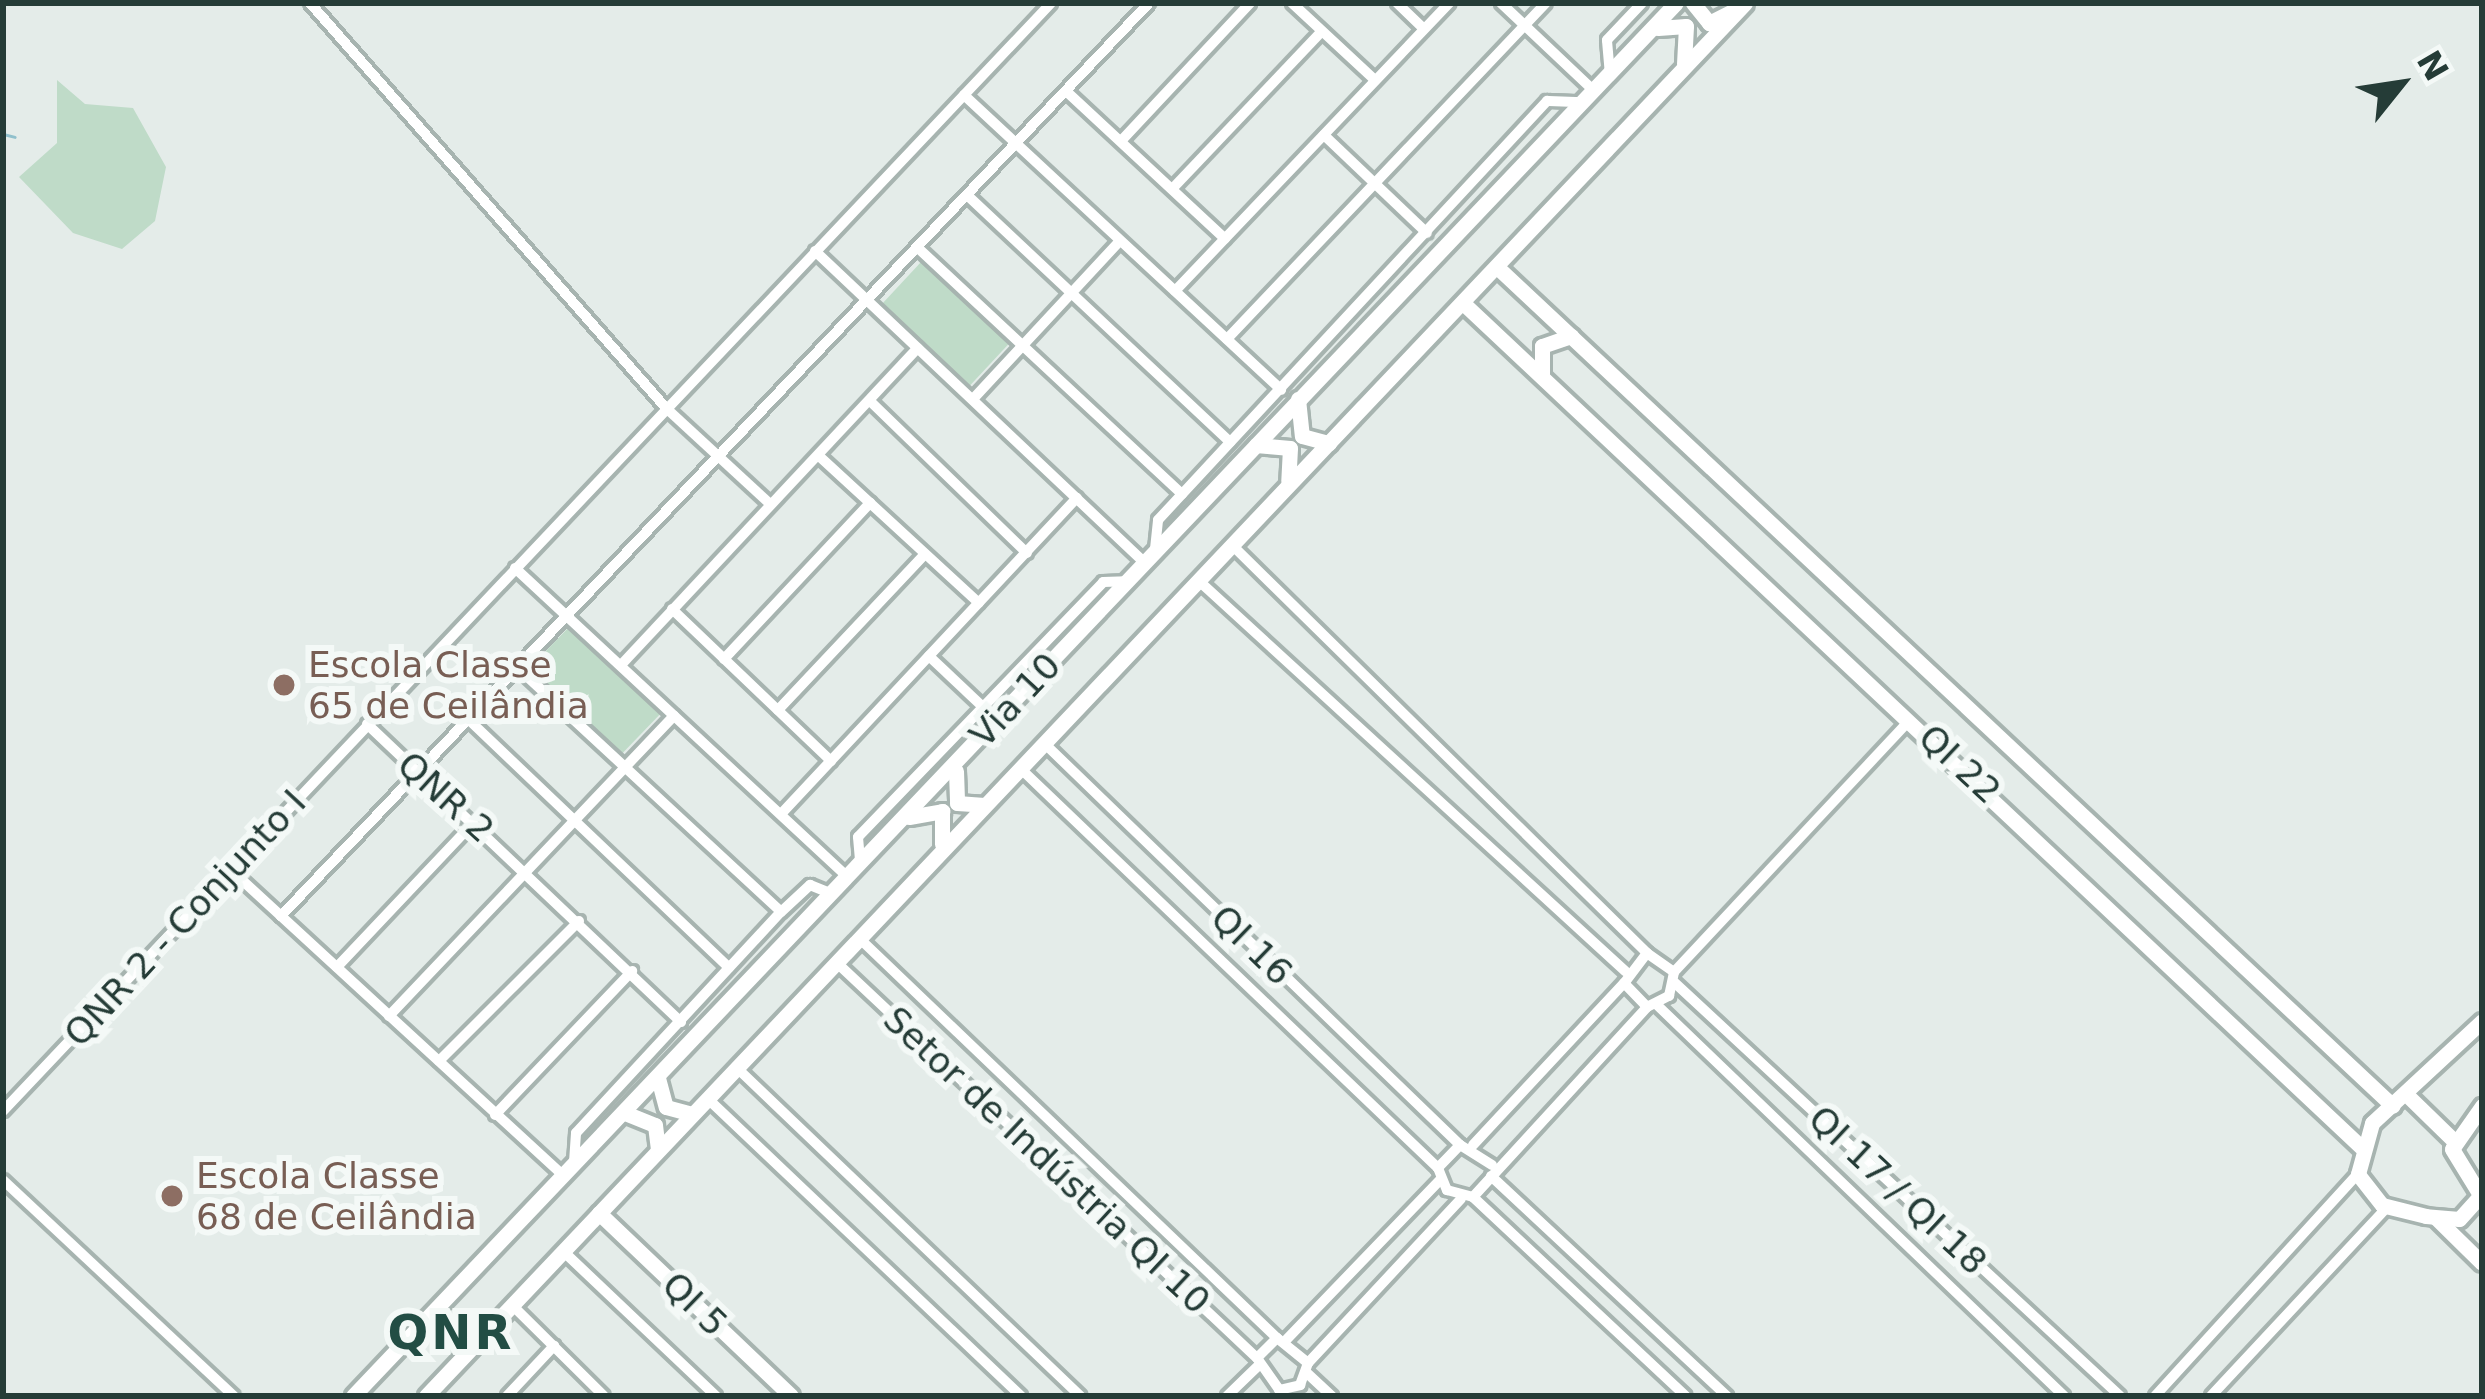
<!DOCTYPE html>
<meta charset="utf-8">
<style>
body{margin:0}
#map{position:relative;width:2485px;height:1399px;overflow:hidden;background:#e4ece9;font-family:"DejaVu Sans",sans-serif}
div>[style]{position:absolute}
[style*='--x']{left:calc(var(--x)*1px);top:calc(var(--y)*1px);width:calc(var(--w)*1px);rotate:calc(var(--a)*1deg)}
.green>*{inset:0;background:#bfdbc8;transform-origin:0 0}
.stream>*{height:3px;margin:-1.5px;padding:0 1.5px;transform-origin:1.5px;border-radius:1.5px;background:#90c0cc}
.roads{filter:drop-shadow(3px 0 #a7b4b0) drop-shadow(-3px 0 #a7b4b0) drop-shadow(0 3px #a7b4b0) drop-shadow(0 -3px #a7b4b0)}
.street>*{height:10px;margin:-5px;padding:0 5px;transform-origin:5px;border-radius:5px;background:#fff}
.secondary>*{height:15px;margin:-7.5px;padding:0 7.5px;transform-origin:7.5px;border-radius:7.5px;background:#fff}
.dots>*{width:33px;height:33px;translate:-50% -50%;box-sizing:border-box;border:6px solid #f4f9f7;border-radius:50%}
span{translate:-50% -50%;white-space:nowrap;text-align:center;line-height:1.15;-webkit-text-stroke:12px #f4f9f7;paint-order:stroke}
.education-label{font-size:36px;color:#785e54}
.left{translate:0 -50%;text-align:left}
.street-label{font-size:36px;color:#253c37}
.district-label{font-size:48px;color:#224d44;font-weight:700;letter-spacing:3px}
.frame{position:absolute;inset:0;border:6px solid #253c37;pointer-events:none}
.north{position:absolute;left:2341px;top:24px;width:120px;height:120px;-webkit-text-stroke:9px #f4f9f7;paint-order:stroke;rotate:60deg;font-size:33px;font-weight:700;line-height:48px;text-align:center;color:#253c37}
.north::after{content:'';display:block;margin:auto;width:42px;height:54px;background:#253c37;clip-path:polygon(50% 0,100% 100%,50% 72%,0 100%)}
</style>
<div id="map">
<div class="green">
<div style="clip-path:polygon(57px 80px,85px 104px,133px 108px,166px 167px,155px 221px,122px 249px,73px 233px,19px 177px,57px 143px)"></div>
<div style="left:922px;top:261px;width:120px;height:59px;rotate:43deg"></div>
<div style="left:571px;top:625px;width:126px;height:62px;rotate:44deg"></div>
</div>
<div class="stream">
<div style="--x:3;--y:134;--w:12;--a:14"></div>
</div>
<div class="roads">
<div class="street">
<div style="--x:310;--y:3;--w:539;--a:48.68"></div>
<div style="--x:666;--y:408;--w:142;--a:42.7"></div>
<div style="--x:1292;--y:3;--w:113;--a:42.9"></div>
<div style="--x:1397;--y:3;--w:37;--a:44"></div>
<div style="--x:1501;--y:3;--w:128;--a:43.4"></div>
<div style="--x:1610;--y:75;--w:35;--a:-95"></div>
<div style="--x:1607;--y:40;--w:51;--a:-46.6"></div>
<div style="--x:1066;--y:91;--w:217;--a:42.9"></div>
<div style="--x:964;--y:95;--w:433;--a:42.9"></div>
<div style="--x:1324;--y:135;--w:142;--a:43.6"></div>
<div style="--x:1121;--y:141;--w:189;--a:-46.9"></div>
<div style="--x:1173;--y:188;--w:216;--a:-46.5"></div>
<div style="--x:967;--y:195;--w:361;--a:43.2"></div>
<div style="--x:918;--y:248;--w:361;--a:43"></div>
<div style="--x:815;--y:251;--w:453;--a:43.4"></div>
<div style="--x:1175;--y:291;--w:398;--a:-46.4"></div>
<div style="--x:1227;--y:339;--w:463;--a:-46.5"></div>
<div style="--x:973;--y:399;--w:213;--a:-47.1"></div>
<div style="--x:871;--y:402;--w:217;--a:44.1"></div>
<div style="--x:819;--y:456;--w:217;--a:42.6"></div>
<div style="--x:1233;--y:546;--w:581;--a:44.51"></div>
<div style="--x:1155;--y:549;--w:29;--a:-84"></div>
<div style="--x:1158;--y:520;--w:572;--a:-47.13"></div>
<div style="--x:1547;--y:101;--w:37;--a:2"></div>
<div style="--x:515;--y:568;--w:452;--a:42.9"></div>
<div style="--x:1199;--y:581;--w:578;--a:42.47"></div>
<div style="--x:672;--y:609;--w:220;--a:43.7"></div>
<div style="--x:929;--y:656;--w:76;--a:43.4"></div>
<div style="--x:724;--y:659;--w:214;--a:-46.9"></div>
<div style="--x:621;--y:665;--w:434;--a:-46.9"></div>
<div style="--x:519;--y:669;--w:357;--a:42.8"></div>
<div style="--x:778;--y:710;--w:214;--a:-46.7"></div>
<div style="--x:469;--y:720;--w:359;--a:43.6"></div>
<div style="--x:367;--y:724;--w:433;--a:43.5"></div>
<div style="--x:1045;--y:744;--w:577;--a:44.02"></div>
<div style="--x:1021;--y:769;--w:577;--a:43.74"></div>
<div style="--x:781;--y:814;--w:433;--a:-46.9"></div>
<div style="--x:860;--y:860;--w:23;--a:-95"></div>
<div style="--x:858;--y:837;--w:354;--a:-46.1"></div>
<div style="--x:1103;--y:582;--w:23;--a:-2"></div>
<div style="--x:231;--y:870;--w:449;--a:42.6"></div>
<div style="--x:281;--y:916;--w:1260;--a:-46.45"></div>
<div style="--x:859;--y:938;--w:579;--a:43.74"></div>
<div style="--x:836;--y:962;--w:578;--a:43.25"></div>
<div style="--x:337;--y:967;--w:199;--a:-46.6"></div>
<div style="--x:1674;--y:972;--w:33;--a:-145"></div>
<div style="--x:1647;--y:953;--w:38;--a:127"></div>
<div style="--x:1624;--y:983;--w:33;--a:46"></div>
<div style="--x:1647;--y:1007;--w:25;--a:-27"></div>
<div style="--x:1669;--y:996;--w:25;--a:-78"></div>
<div style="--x:1674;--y:972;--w:344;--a:-46.9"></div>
<div style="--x:1675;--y:983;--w:607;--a:42.86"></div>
<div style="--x:1656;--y:1004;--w:566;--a:43.85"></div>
<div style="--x:389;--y:1016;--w:414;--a:-46.5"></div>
<div style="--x:439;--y:1061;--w:198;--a:-45"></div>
<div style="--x:737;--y:1068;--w:475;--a:43.7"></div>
<div style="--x:707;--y:1098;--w:433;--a:43.5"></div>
<div style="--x:3;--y:1111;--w:1525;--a:-46.59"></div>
<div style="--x:495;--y:1115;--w:199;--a:-46.4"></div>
<div style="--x:1473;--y:1145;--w:221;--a:-47"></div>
<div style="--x:574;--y:1162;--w:29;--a:-86"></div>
<div style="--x:576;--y:1133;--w:301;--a:-47.2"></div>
<div style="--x:781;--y:912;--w:40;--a:-43"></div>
<div style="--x:810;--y:885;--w:22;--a:22"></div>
<div style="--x:1492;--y:1165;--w:38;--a:-148"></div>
<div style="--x:1460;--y:1145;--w:32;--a:134"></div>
<div style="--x:1438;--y:1168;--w:24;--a:68"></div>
<div style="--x:1447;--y:1190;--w:27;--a:15"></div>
<div style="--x:1473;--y:1197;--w:258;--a:-47.5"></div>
<div style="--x:1491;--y:1176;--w:323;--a:43"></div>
<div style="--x:3;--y:1180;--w:316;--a:43.1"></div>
<div style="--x:1473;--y:1197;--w:291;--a:43.1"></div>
<div style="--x:563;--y:1251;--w:211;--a:43.5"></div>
<div style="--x:512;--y:1305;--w:129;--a:44.7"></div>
<div style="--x:1287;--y:1339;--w:221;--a:-46.1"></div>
<div style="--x:1308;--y:1363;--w:40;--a:-141"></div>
<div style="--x:1277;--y:1338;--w:28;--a:135"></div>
<div style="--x:1257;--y:1358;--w:39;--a:55"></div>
<div style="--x:1279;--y:1390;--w:22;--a:-13"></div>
<div style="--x:1300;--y:1385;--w:23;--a:-70"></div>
<div style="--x:1308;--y:1363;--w:224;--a:-47"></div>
<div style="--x:1308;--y:1374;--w:33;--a:43"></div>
<div style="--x:507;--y:1396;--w:69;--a:-46.8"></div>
<div style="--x:1227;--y:1396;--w:43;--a:-44.1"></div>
<div style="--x:2155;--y:1396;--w:301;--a:-47.6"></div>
<div style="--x:2211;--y:1396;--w:258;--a:-47"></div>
</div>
<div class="secondary">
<div style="--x:1693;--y:3;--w:26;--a:51"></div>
<div style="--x:1709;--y:23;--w:25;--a:-27"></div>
<div style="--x:1658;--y:28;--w:28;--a:-4"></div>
<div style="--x:1686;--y:26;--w:38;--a:93"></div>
<div style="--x:1497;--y:267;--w:1227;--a:43.12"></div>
<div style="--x:1463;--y:303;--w:1232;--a:43.22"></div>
<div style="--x:1542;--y:374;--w:28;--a:-90"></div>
<div style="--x:1542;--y:346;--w:31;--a:-19"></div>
<div style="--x:1298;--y:399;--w:37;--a:84"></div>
<div style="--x:1302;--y:436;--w:28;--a:15"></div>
<div style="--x:1256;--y:445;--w:34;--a:5"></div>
<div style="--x:1290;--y:448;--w:33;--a:93"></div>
<div style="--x:956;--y:771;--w:32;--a:88"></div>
<div style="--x:957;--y:803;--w:27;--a:4"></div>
<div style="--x:909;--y:817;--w:34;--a:-10"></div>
<div style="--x:942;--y:811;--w:33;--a:90"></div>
<div style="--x:658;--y:1078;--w:30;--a:75"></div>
<div style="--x:666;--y:1107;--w:27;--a:15"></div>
<div style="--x:2410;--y:1098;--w:59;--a:44.3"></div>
<div style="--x:2482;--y:1106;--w:52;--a:124.9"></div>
<div style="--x:2452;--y:1149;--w:57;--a:58.5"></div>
<div style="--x:625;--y:1113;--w:32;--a:22"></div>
<div style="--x:655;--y:1125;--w:25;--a:83"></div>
<div style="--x:2480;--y:1196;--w:31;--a:132"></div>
<div style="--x:2459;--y:1219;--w:33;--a:-175"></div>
<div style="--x:2426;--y:1216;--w:45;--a:-166"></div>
<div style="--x:2382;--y:1205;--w:39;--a:-128"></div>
<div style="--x:2358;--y:1174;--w:53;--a:-74.6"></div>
<div style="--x:2372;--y:1123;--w:150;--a:-42.8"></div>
<div style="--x:599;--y:1213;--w:265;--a:43.6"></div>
<div style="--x:2436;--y:1218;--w:64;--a:44.4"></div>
<div style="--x:353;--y:1396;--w:1921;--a:-46.48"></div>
<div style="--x:426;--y:1396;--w:1918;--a:-46.56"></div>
</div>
</div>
<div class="dots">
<div style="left:284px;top:685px;background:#8d6e63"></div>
<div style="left:172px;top:1196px;background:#8d6e63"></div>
</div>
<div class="education-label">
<span class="left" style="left:308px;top:685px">Escola Classe<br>65 de Ceilândia</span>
<span class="left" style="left:196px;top:1196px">Escola Classe<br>68 de Ceilândia</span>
</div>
<div class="street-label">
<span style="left:1015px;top:700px;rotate:-47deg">Via 10</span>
<span style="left:1960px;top:764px;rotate:43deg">QI 22</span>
<span style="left:446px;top:797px;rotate:42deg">QNR 2</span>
<span style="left:185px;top:918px;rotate:-47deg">QNR 2 - Conjunto I</span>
<span style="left:1252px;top:945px;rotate:44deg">QI 16</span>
<span style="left:1047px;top:1160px;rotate:43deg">Setor de Indústria QI 10</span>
<span style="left:1898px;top:1190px;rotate:43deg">QI 17 / QI 18</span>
<span style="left:695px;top:1304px;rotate:44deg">QI 5</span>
</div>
<div class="district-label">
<span style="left:451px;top:1333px">QNR</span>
</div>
<div class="frame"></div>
<div class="north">N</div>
</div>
